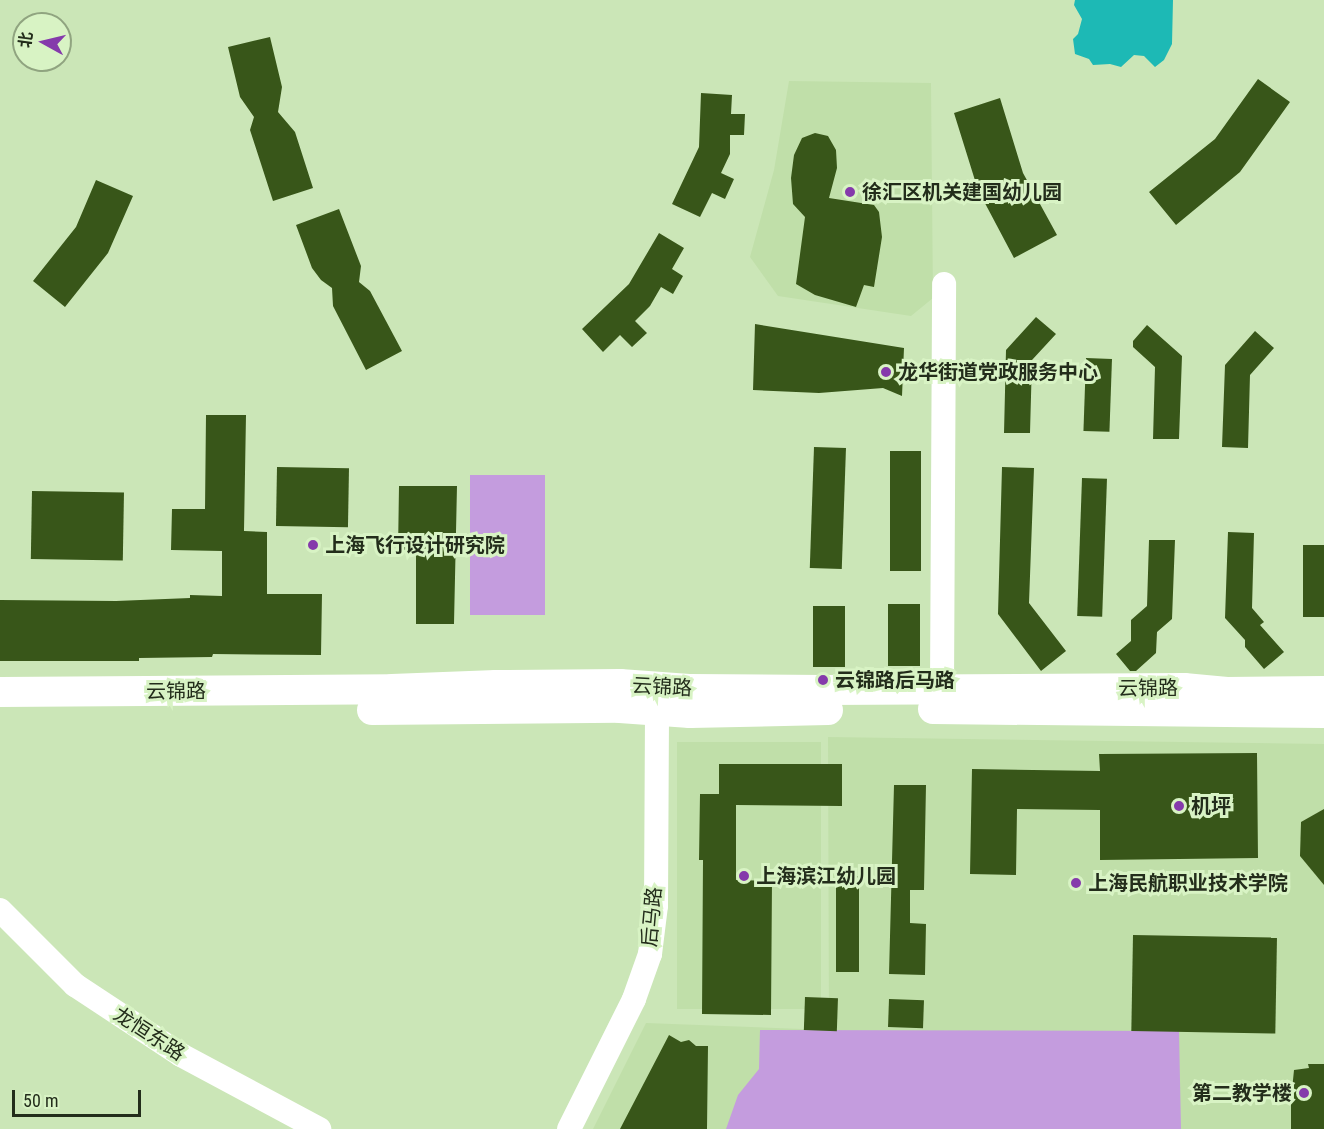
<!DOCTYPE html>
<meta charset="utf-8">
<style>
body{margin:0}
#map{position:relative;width:1324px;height:1129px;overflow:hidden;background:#cbe6b7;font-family:"Roboto Condensed","Noto Sans SC",sans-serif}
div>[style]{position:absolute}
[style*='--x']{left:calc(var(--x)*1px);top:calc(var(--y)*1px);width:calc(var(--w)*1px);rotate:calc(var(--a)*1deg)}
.built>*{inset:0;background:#c0dfa9;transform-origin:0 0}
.green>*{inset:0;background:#c49cde;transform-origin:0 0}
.water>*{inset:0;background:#1db9b5}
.building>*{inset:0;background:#385619;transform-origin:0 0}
.minor>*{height:24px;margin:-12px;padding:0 12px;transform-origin:12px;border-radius:12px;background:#fff}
.major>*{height:30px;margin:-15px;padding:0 15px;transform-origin:15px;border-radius:15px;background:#fff}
.dots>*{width:16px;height:16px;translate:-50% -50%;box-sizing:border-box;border:3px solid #d8f3c4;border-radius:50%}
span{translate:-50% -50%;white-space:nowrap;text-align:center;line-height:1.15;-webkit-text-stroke:6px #d8f3c4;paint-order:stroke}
.poi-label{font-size:20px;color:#232d1b;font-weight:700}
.left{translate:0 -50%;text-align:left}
.right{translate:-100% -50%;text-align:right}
.street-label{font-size:20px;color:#232d1b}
.north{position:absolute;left:12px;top:12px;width:60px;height:60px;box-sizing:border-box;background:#d8f3c4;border:2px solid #90a480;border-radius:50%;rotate:278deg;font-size:16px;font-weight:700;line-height:24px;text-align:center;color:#232d1b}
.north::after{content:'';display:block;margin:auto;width:21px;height:27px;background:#853aab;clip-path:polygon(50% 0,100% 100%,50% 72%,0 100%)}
.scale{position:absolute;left:12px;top:1090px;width:129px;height:27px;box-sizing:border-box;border:3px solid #232d1b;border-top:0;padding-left:8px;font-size:18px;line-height:21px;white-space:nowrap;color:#232d1b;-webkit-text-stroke:4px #d8f3c4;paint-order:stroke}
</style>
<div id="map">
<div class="built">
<div style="clip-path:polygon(789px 81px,931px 83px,933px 298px,911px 316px,778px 296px,750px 257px,774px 170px)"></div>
<div style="clip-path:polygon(828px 737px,1324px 744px,1324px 1129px,593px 1129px,646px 1023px,829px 1030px)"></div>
<div style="left:677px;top:742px;width:144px;height:267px"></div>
</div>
<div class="green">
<div style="left:545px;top:475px;width:140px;height:75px;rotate:90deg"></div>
<div style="clip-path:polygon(760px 1030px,1179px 1031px,1181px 1129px,726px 1129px,738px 1095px,759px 1069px)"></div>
</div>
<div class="water">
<div style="clip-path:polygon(1075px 0,1173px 0,1172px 44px,1164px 60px,1155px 67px,1144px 56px,1134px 55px,1121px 67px,1110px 64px,1093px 65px,1089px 59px,1075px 54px,1073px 39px,1078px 34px,1082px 19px,1074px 5px)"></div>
</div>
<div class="building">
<div style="clip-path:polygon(270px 37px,282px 87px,278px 112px,295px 132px,313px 188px,273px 201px,250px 130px,254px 117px,240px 97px,228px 47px)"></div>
<div style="clip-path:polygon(1258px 79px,1290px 102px,1240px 172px,1176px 225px,1149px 192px,1215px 139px)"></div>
<div style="clip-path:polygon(701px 93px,732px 95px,731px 114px,745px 114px,744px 135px,730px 135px,730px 154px,721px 173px,734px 179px,725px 199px,712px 193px,700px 217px,672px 204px,699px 147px)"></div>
<div style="clip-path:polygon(1000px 98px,1023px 173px,1057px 235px,1014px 258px,978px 190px,954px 113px)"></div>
<div style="clip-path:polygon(815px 133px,828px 136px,836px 150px,837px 168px,829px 198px,874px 205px,879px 212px,882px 237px,874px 287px,864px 285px,856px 307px,815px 295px,796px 284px,805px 217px,793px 204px,791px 178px,794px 155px,802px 138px)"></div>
<div style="clip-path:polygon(96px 180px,133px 196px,108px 253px,65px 307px,33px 281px,76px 227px)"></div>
<div style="clip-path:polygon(339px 209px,361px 266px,359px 282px,370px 291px,402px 351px,366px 370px,333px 306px,332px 288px,321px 280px,312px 268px,296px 225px)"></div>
<div style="clip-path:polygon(659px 233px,684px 248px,672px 269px,683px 276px,673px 294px,661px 287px,650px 306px,635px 321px,647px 333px,632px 347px,620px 335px,603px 352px,582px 329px,629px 284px)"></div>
<div style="clip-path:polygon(1036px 317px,1056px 334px,1032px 360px,1030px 433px,1004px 433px,1006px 350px)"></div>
<div style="clip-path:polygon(755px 324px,904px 348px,902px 396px,883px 388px,819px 393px,753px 390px)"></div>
<div style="clip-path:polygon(1147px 325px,1182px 356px,1179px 439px,1153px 439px,1155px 367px,1133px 347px,1133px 341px)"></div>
<div style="clip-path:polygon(1255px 331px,1274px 348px,1250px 375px,1248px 448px,1222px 447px,1225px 365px)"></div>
<div style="left:1086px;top:358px;width:26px;height:73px;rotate:2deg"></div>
<div style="clip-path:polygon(206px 415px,246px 415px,244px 531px,267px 532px,267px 594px,322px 594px,321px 655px,213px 654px,212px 657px,139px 658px,139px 661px,0 661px,0 600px,116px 601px,190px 598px,190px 595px,222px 596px,222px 551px,171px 550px,172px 509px,205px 509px)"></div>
<div style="left:814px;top:447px;width:32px;height:121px;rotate:2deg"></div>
<div style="left:890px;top:451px;width:31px;height:120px"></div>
<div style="left:277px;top:467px;width:72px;height:59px;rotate:1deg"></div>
<div style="clip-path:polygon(1002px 467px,1034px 468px,1029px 603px,1066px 651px,1041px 671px,998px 614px)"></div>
<div style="left:1082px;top:478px;width:25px;height:138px;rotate:2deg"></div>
<div style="clip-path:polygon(399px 486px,457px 486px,454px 624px,416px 624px,416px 552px,398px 552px)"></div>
<div style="left:32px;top:491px;width:92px;height:68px;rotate:1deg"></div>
<div style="clip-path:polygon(1228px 532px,1254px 533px,1252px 608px,1264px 622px,1260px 625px,1284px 652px,1264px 669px,1245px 647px,1245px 640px,1225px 618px)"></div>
<div style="clip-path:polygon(1149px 540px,1175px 540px,1172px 619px,1157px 632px,1156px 653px,1136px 671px,1130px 671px,1116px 654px,1131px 641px,1131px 620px,1147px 606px)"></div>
<div style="left:1303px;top:545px;width:21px;height:72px"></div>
<div style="left:888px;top:604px;width:32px;height:62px"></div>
<div style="left:813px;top:606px;width:32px;height:61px"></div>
<div style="clip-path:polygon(1257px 753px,1258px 858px,1100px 860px,1100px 810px,1017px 809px,1016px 875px,970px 874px,972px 769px,1100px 771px,1099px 754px)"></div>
<div style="clip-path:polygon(719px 764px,842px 764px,842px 806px,736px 805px,736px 880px,772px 881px,771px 1015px,702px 1014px,703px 860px,699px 860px,700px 794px,719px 794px)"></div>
<div style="clip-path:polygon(894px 785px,926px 785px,924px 890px,910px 890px,910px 923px,926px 924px,925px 975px,889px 974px)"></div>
<div style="clip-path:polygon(1324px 809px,1324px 885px,1300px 856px,1301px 822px)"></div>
<div style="left:836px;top:876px;width:23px;height:96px"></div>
<div style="left:1133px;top:935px;width:144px;height:96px;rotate:1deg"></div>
<div style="left:805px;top:997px;width:33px;height:33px;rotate:2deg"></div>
<div style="left:889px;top:999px;width:35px;height:28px;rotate:2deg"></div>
<div style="clip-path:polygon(669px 1035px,681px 1042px,689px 1040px,696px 1046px,708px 1046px,707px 1129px,620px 1129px)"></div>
<div style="clip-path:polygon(1308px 1064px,1324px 1064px,1324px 1129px,1291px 1129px,1291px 1102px,1282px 1090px,1292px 1090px,1294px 1070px,1309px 1068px)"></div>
</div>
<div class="minor">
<div style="--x:942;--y:688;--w:404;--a:-89.7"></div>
<div style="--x:0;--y:910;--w:106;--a:45"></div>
<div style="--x:75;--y:985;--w:127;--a:33.4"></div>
<div style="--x:181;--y:1055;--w:157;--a:28.2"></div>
<div style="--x:569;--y:1129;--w:145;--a:-63.4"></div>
<div style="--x:634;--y:999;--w:48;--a:-70.4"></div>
<div style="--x:650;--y:954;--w:48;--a:-82.9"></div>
<div style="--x:656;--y:906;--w:212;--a:-89.7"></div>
</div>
<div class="major">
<div style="--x:0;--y:692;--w:392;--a:-0.4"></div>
<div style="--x:392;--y:689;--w:104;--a:-2.2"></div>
<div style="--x:496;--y:685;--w:124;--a:-0.5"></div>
<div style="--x:620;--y:684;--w:69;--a:4.1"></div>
<div style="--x:689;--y:689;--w:135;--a:0.4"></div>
<div style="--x:824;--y:690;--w:360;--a:-0.3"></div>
<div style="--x:1184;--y:688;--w:43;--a:5.3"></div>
<div style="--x:1227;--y:692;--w:97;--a:-0.6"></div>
<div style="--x:933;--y:709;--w:391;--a:0.6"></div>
<div style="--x:372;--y:710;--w:248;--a:-0.5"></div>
<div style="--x:620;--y:708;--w:70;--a:4.1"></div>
<div style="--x:690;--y:713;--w:138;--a:-1.2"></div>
</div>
<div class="dots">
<div style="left:850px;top:192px;background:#853aab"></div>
<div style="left:886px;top:372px;background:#853aab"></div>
<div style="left:313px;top:545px;background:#853aab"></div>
<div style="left:823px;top:680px;background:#853aab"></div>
<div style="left:1179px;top:806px;background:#853aab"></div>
<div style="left:744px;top:876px;background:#853aab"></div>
<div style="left:1076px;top:883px;background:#853aab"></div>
<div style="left:1304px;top:1093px;background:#853aab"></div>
</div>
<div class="poi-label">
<span class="left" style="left:862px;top:192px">徐汇区机关建国幼儿园</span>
<span class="left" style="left:898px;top:372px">龙华街道党政服务中心</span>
<span class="left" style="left:325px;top:545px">上海飞行设计研究院</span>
<span class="left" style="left:835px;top:680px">云锦路后马路</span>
<span class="left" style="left:1191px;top:806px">机坪</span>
<span class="left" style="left:756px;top:876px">上海滨江幼儿园</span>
<span class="left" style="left:1088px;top:883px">上海民航职业技术学院</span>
<span class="right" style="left:1292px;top:1093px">第二教学楼</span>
</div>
<div class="street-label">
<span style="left:662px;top:687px;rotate:3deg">云锦路</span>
<span style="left:1148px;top:688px">云锦路</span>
<span style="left:176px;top:691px">云锦路</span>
<span style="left:652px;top:917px;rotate:-85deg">后马路</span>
<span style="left:149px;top:1034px;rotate:33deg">龙恒东路</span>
</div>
<div class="north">北</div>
<div class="scale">50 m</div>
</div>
